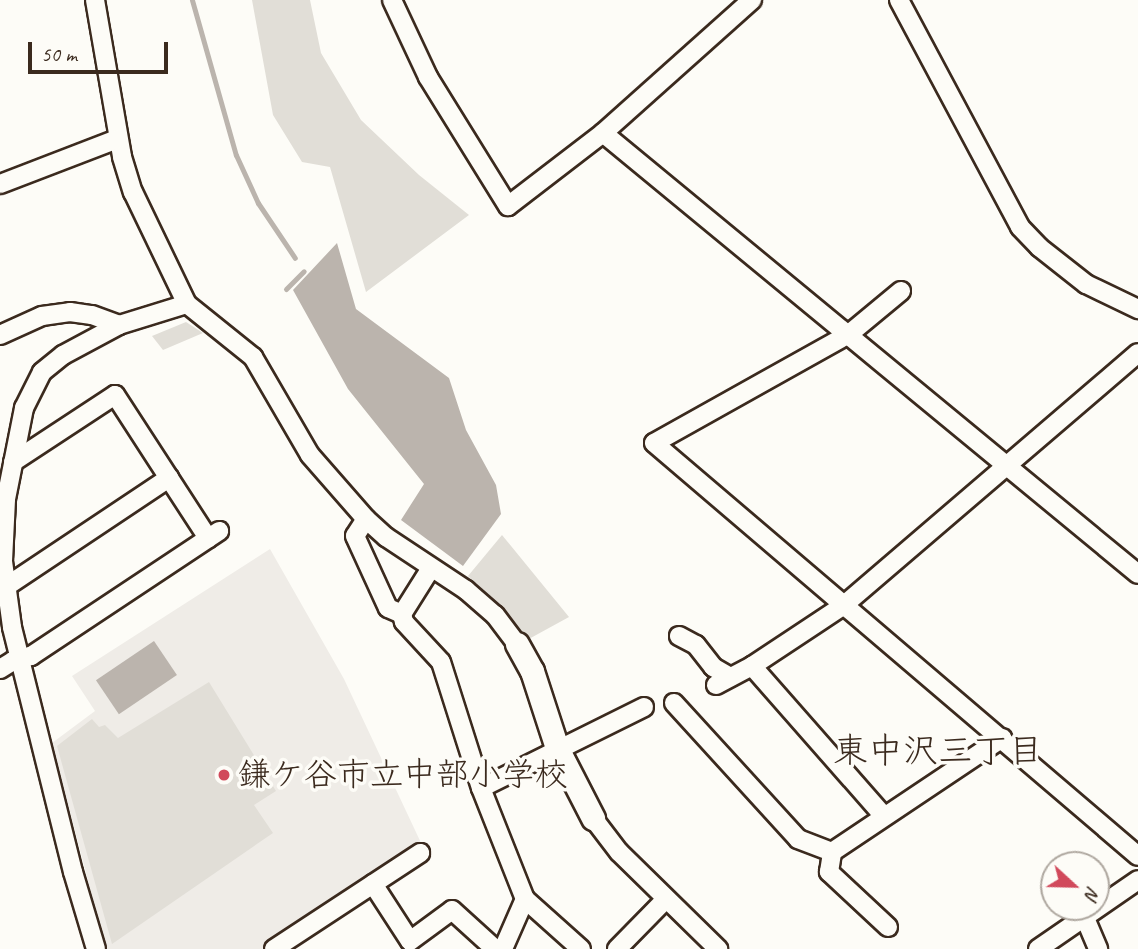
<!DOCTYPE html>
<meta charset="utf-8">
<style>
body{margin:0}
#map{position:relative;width:1138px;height:949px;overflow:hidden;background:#fdfcf7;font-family:Caveat,"Klee One",sans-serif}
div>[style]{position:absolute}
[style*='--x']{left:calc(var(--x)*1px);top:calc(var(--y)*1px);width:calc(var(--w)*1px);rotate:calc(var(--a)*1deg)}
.built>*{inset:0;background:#efece7}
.green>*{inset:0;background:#e1ded7}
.water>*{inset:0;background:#bbb4ad;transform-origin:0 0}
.stream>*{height:5px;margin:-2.5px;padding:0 2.5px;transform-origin:2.5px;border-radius:2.5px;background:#bbb4ad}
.roads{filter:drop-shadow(2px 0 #3b2a1e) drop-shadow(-2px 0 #3b2a1e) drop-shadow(0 2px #3b2a1e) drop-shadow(0 -2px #3b2a1e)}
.minor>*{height:18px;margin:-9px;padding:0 9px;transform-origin:9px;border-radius:9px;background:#fdfcf7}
.tertiary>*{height:23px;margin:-11.5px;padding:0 11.5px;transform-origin:11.5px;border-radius:11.5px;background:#fdfcf7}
.dots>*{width:19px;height:19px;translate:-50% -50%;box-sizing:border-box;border:4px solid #fdfcf7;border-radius:50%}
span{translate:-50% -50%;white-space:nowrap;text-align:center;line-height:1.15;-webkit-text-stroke:7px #fdfcf7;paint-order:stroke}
.poi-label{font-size:33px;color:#3b2a1e}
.left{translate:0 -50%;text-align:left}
.neighbourhood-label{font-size:35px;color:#3b2a1e}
.north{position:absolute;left:1040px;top:851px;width:70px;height:70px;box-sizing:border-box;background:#fdfcf7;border:2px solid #afa8a0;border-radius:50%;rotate:112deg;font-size:19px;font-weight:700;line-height:28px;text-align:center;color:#3b2a1e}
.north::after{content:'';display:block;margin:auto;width:24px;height:32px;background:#d1495b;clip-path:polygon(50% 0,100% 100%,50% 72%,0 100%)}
.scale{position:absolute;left:28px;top:42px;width:140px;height:32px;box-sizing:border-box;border:4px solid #3b2a1e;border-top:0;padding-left:9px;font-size:21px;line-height:24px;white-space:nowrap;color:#3b2a1e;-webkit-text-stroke:5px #fdfcf7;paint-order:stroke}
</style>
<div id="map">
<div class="built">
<div style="clip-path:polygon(270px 549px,344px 679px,422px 845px,262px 949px,106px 949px,52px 743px,95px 711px,72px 676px)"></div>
</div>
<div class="green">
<div style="clip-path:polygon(252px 0,310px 0,321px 53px,361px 120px,419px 175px,469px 215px,366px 292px,330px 167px,302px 162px,273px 115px)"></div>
<div style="clip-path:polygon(186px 322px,203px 333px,163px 350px,152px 336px)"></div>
<div style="clip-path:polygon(502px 535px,569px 617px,527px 640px,499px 604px,468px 576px)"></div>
<div style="clip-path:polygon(209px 682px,276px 791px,254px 805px,273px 833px,112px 944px,57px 746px,92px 719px,99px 727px,105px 725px,118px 738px)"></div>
</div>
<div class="water">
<div style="clip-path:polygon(337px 243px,356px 309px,449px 378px,466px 430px,496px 485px,501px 514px,463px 566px,401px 520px,424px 484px,348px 389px,293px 290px)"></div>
<div style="left:154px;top:641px;width:41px;height:70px;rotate:56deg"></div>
</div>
<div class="stream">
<div style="--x:192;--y:0;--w:161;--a:74.2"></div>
<div style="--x:236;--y:155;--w:53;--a:65.4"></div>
<div style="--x:258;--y:203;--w:66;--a:56.1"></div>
<div style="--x:286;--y:289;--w:25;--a:-45"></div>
</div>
<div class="roads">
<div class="minor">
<div style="--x:95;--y:0;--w:159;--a:80.2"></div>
<div style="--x:122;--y:157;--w:37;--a:73"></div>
<div style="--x:133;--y:192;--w:124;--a:64.3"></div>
<div style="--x:187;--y:304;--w:85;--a:38.8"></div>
<div style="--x:253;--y:357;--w:113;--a:59.8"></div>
<div style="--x:310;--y:455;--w:85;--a:48.8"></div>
<div style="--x:366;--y:519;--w:27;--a:42"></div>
<div style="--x:386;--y:537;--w:96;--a:33.5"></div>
<div style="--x:466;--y:590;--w:38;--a:41"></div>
<div style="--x:495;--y:615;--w:36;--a:53"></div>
<div style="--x:392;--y:0;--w:85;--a:64.9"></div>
<div style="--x:428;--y:77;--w:152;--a:58.2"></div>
<div style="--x:508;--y:206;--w:120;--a:-37.5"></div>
<div style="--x:603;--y:133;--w:200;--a:-41.8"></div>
<div style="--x:899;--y:0;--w:257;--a:61.9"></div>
<div style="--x:1020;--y:227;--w:28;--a:46"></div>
<div style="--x:1039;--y:247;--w:60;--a:38.2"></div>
<div style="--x:1086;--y:284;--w:58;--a:25.7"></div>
<div style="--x:603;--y:133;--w:693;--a:39.5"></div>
<div style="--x:0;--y:184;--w:125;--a:-21"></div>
<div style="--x:901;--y:291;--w:67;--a:140.4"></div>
<div style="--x:849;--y:334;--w:223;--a:150.8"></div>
<div style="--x:654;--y:443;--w:636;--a:40.47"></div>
<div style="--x:0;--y:335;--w:46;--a:-24.3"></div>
<div style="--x:42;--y:316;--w:28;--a:-8"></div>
<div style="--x:70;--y:312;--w:22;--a:8"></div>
<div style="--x:92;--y:315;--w:29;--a:20"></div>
<div style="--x:169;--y:478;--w:72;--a:57"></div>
<div style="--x:366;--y:519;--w:20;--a:123"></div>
<div style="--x:355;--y:536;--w:79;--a:65.4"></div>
<div style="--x:388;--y:608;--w:15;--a:23"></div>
<div style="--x:431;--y:568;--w:54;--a:122.2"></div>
<div style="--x:402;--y:614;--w:8;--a:76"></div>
<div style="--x:404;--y:622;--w:54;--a:47.2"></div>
<div style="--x:441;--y:662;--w:132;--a:72.4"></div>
<div style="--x:481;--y:788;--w:119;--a:68.4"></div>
<div style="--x:525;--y:899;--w:75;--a:41.8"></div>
<div style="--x:7;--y:586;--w:195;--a:-33.7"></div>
<div style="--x:169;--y:478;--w:99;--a:-123"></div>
<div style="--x:115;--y:395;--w:122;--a:146.7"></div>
<div style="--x:679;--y:636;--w:19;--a:28"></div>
<div style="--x:696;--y:645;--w:28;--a:52"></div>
<div style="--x:713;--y:667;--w:20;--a:30"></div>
<div style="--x:752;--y:666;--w:198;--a:48.7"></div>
<div style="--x:0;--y:669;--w:15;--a:-32"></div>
<div style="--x:13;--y:661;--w:19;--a:-16"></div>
<div style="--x:31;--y:656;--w:226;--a:-33.6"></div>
<div style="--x:716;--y:685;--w:41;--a:-27.8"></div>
<div style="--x:752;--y:666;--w:110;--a:-33.5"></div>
<div style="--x:844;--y:605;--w:387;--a:-40.6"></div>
<div style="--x:674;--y:703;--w:184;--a:47.6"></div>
<div style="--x:798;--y:839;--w:36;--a:21"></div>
<div style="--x:481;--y:788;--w:182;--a:-26.4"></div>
<div style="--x:593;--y:818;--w:43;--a:52.6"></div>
<div style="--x:619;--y:852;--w:139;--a:44.4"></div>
<div style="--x:373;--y:884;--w:68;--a:57"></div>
<div style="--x:410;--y:941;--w:52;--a:-36.4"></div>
<div style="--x:452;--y:910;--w:58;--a:42.2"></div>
<div style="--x:1085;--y:918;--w:34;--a:67"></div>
<div style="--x:888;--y:927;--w:81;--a:-137"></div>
<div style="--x:829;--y:872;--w:20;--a:-81"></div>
<div style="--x:832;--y:852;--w:205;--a:-33.8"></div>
<div style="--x:96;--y:949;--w:80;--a:-106.6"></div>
<div style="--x:73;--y:872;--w:252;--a:-104"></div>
<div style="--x:12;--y:627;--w:67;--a:-97.8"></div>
<div style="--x:3;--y:561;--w:62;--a:-87.2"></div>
<div style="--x:6;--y:499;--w:93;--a:-78.8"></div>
<div style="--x:24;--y:408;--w:40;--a:-63.4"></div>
<div style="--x:42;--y:372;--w:27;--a:-39"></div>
<div style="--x:63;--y:355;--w:64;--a:-28.2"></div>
<div style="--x:119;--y:325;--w:71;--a:-17.2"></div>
<div style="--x:274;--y:949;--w:175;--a:-33.3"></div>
<div style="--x:503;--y:949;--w:55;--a:-66.3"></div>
<div style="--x:617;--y:949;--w:69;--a:-45.6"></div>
<div style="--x:1038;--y:949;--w:121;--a:-34.6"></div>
</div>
<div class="tertiary">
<div style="--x:517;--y:644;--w:31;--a:61"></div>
<div style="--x:532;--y:671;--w:81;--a:72"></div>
<div style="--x:557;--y:748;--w:79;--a:62.8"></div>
</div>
</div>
<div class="dots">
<div style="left:224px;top:775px;background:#d1495b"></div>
</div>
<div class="poi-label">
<span class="left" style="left:238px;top:775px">鎌ケ谷市立中部小学校</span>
</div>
<div class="neighbourhood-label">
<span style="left:938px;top:751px">東中沢三丁目</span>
</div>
<div class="north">N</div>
<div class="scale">50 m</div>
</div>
